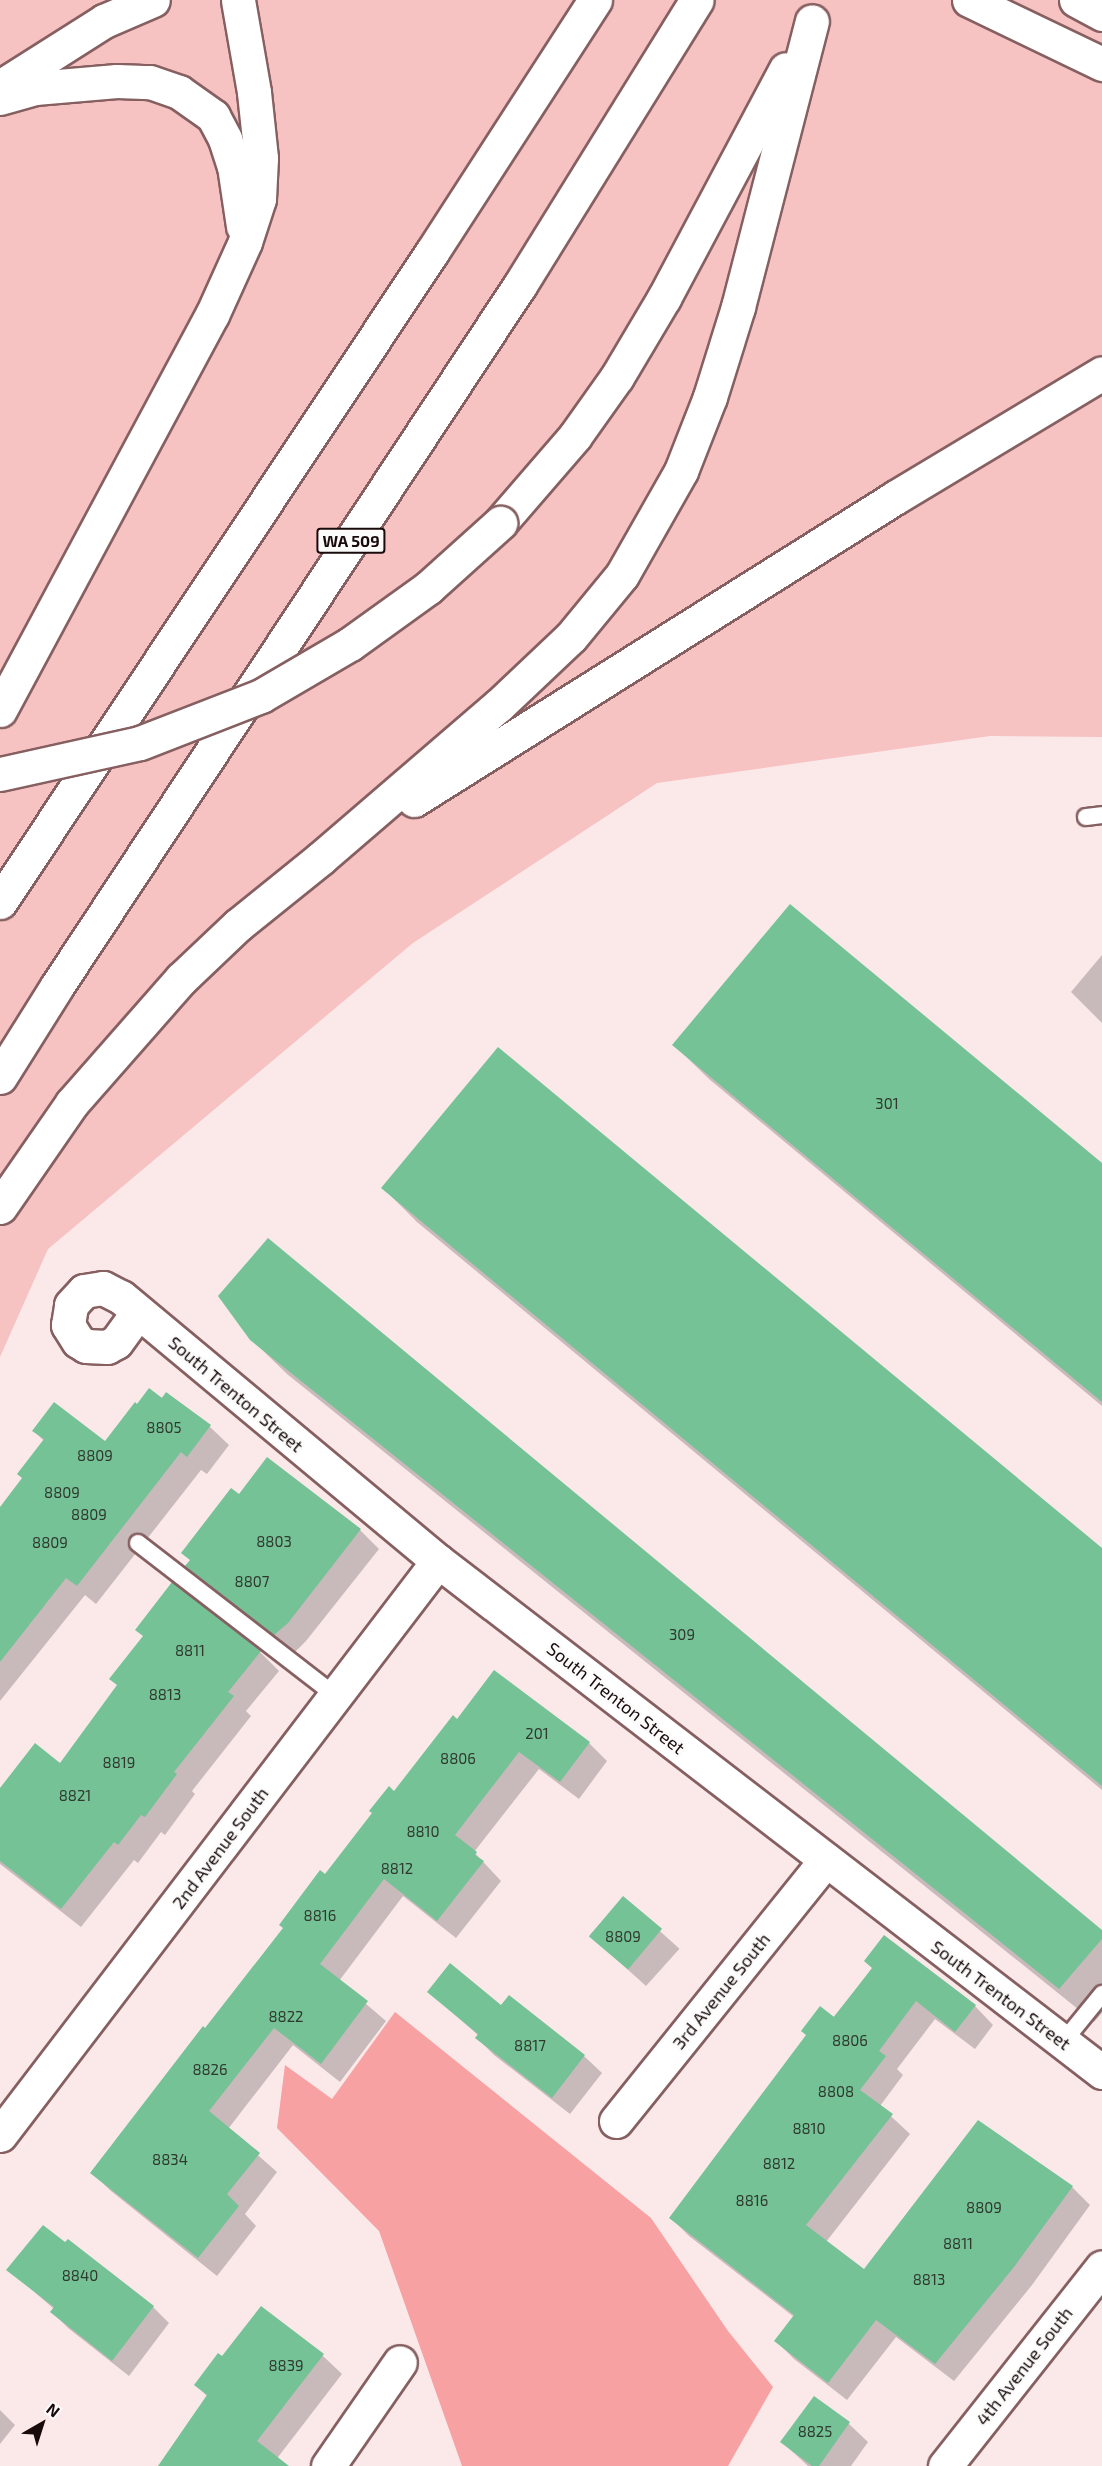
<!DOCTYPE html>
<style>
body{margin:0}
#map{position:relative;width:1102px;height:2466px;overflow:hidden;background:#fbe9e9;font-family:"Exo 2",sans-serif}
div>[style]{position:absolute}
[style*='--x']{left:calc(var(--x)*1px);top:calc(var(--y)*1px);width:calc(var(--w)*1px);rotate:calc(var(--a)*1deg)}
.green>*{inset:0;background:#f7c2c2}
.forest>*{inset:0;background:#f7a1a3}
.shadow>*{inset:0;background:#0003;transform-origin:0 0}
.building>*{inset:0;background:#74c295;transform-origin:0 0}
.roads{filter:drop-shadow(2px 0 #866061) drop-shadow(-2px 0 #866061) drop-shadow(0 2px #866061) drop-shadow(0 -2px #866061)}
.service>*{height:16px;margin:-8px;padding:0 8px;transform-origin:8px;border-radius:8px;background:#fff}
.minor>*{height:33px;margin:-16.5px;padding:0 16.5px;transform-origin:16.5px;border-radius:16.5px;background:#fff}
.secondary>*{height:33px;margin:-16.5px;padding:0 16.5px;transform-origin:16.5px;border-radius:16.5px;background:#fff}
.motorway>*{height:33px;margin:-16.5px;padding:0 16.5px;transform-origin:16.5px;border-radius:16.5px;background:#fff}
.bridges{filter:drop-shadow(2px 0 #866061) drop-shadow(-2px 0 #866061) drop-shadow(0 2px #866061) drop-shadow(0 -2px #866061)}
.motorway-bridge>*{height:33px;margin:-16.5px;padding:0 16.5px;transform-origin:16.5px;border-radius:16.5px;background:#fff}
span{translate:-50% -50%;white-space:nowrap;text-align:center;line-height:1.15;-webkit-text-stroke:5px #fbfbfb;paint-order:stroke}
.number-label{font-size:15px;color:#30392e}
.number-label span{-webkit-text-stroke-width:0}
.shield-label span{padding:2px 4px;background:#fbfbfb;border:2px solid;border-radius:4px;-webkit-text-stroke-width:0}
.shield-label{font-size:16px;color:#190b0b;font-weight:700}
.street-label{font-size:18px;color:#190b0b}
.north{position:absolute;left:12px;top:2394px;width:60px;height:60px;-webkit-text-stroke:4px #fbfbfb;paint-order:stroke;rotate:39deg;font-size:16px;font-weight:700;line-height:24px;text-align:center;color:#190b0b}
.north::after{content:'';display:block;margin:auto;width:21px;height:27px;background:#190b0b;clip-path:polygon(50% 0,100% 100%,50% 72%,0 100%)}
</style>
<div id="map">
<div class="green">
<div style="clip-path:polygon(0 0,1102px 0,1102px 737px,990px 736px,657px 783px,413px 943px,48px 1249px,0 1357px)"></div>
</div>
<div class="forest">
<div style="clip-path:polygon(395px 2012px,651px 2218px,728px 2331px,773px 2387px,728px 2466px,462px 2466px,379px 2231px,277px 2128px,285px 2065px,332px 2099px)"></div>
</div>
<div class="shadow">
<div style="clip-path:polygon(1102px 955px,1102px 1023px,1071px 992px)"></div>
<div style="clip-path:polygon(674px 1045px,1102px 1165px,1102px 1406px,709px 1079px)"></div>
<div style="clip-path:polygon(383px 1188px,1102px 1550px,1102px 1790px,417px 1222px)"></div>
<div style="clip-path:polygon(251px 1339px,1102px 1932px,1102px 2013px,1094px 2022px,287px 1374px)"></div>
<div style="clip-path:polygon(166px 1394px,210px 1427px,229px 1445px,207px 1474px,201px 1470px,96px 1604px,85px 1595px,0 1701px,0 1551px,24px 1479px,44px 1441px,34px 1431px,105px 1443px)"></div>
<div style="clip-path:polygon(268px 1459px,360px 1530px,379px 1549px,306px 1641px,294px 1653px,206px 1585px,187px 1566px)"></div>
<div style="clip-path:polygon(172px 1585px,260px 1652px,279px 1671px,246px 1711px,251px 1716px,192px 1791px,195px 1794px,165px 1835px,161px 1832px,138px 1863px,134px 1860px,81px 1927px,0 1864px,0 1801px,60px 1765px,118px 1685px)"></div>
<div style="clip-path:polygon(458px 1721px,589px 1743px,607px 1761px,579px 1799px,539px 1769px,474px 1852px,501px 1881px,456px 1938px,403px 1896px,339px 1981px,386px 2021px,340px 2082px,293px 2045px,228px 2129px,277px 2172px,245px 2214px,256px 2226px,217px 2276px,111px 2191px,92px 2173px,325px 1876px)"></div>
<div style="left:623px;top:1898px;width:76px;height:50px;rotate:42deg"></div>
<div style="clip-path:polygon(873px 1968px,975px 2006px,993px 2025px,975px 2049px,935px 2019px,897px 2069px,903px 2075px,880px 2106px,910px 2134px,826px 2242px,864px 2271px,1072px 2187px,1090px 2205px,1032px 2285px,954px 2381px,896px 2337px,847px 2400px,794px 2359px,776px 2341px,794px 2317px,689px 2236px,671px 2218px)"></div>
<div style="clip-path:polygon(429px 1992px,501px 2007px,509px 1997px,584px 2056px,602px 2073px,570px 2114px,494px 2055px,477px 2038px,479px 2036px)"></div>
<div style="clip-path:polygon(68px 2241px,153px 2307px,169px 2323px,129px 2376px,68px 2328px,52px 2312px,54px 2309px,9px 2270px)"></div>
<div style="clip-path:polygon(261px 2308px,323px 2356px,342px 2374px,275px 2461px,276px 2466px,160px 2466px,208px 2397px,196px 2385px,223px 2358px)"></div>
<div style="clip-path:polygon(814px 2398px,849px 2424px,868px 2442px,851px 2466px,808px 2466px,782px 2442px)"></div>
<div style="clip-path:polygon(0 2410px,15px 2425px,0 2444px)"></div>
</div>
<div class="building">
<div style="clip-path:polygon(790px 904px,1102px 1163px,1102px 1402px,672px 1045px)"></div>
<div style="clip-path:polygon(498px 1047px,1102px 1548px,1102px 1786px,381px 1188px)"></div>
<div style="clip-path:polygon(268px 1238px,1102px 1930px,1102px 1939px,1059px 1989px,250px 1340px,218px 1296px)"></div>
<div style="clip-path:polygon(149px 1388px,162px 1398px,166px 1392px,211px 1425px,187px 1457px,181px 1452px,77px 1586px,66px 1578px,0 1662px,0 1507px,22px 1478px,17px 1474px,44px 1439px,32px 1431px,54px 1402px,105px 1441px,135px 1402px,137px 1404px)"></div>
<div style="clip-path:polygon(267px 1457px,361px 1529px,288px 1623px,274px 1635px,185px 1566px,190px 1560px,181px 1553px,231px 1488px,239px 1494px)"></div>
<div style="clip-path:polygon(172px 1582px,261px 1651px,228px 1692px,234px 1696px,174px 1772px,177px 1774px,145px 1817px,141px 1815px,118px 1845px,114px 1842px,61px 1909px,0 1861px,0 1788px,35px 1743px,60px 1763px,117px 1685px,109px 1679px,143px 1636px,135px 1630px)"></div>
<div style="clip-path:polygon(494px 1670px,590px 1742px,560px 1782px,519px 1752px,455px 1835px,477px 1852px,475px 1855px,484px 1861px,437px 1921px,384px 1879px,320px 1964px,368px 2001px,321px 2064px,274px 2028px,209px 2111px,260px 2153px,227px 2194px,239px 2206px,198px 2258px,90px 2173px,203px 2026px,205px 2028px,283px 1928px,279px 1925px,320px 1870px,325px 1874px,372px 1813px,369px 1811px,389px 1786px,394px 1791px,453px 1715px,457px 1719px)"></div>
<div style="left:623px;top:1896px;width:51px;height:53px;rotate:40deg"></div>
<div style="clip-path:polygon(884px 1935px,976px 2005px,955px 2032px,916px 2001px,879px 2051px,886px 2056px,860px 2090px,893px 2114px,806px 2225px,864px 2269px,978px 2120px,1073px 2186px,1014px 2267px,935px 2364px,876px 2320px,828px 2383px,774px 2341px,794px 2315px,669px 2218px,806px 2035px,801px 2031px,820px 2006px,834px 2017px,872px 1968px,864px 1961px)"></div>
<div style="clip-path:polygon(450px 1963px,501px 2005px,509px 1995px,585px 2055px,552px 2098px,475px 2038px,478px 2034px,427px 1992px)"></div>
<div style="clip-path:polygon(43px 2225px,65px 2242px,68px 2239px,154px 2306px,112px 2361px,50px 2312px,54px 2307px,6px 2270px)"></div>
<div style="clip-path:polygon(261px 2306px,324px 2354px,257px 2441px,289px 2466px,158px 2466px,207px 2395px,194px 2385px,218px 2353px,222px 2356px)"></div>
<div style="clip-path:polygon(814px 2396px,850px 2422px,819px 2466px,812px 2466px,780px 2442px)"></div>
</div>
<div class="roads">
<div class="service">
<div style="--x:1086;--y:817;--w:16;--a:-7"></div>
<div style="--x:138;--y:1543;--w:250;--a:37.7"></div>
<div style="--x:1063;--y:2042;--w:62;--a:-50.9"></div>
</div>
<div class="minor">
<div style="--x:138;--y:1312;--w:37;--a:126"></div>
<div style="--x:116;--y:1342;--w:10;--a:151"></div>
<div style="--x:107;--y:1347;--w:21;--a:-177"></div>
<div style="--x:86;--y:1346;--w:9;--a:-148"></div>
<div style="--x:78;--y:1341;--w:19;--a:-122"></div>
<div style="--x:68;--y:1325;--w:20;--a:-81"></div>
<div style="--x:71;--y:1305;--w:19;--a:-47"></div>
<div style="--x:84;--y:1291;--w:19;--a:-9"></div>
<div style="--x:103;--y:1288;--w:20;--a:27"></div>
<div style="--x:121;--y:1297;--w:413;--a:39.8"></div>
<div style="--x:438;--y:1561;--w:838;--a:37.58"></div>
<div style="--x:616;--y:2121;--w:335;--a:-51.2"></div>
<div style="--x:0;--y:2135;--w:722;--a:-52.65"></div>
<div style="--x:328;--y:2466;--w:126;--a:-55.3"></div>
<div style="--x:945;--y:2466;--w:253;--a:-51.7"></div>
</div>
<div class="secondary">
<div style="--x:969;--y:0;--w:148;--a:25.7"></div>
<div style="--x:1076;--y:0;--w:30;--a:28"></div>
<div style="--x:0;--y:87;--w:123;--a:-32.4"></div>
<div style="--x:104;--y:21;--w:53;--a:-23.2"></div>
</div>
<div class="motorway">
<div style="--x:0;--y:98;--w:36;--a:-16"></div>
<div style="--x:35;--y:88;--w:82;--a:-4.9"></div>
<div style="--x:117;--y:81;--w:33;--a:2"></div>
<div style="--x:150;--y:82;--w:31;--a:19"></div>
<div style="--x:179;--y:92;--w:42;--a:35.2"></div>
<div style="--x:213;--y:116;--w:26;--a:62"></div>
<div style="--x:225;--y:139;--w:28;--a:72"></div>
<div style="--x:234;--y:166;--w:61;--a:81.5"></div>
<div style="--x:500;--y:523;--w:115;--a:-49.2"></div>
<div style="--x:575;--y:436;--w:72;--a:-54.6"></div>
<div style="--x:617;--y:377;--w:92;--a:-59.3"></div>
<div style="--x:664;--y:298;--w:259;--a:-62"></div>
<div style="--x:0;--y:710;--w:448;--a:-61.8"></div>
<div style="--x:212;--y:315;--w:80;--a:-65.7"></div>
<div style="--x:245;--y:242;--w:45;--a:-72"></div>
<div style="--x:259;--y:199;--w:41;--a:-87.2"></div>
<div style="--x:261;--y:158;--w:66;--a:-96.1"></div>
<div style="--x:254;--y:92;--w:93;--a:-99.9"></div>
<div style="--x:414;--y:800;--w:569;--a:-32.15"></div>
<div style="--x:896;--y:497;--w:240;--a:-31"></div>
<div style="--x:0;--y:902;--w:780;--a:-56.39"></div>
<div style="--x:432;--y:252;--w:300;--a:-57.1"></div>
<div style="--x:0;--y:1077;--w:107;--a:-57.9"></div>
<div style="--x:57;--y:986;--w:840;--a:-56.56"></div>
<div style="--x:520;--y:285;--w:335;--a:-58.2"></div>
<div style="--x:0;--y:1207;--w:126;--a:-55.3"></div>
<div style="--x:72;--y:1103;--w:165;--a:-48.7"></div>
<div style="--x:181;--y:979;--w:79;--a:-43.5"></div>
<div style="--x:238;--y:925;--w:107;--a:-38.9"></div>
<div style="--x:321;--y:858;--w:233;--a:-40.7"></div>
<div style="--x:498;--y:706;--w:100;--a:-43.4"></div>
<div style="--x:571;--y:637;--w:80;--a:-50.6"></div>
<div style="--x:622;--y:575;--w:120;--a:-60.4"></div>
<div style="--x:681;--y:471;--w:79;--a:-68.6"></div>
<div style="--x:710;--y:397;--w:94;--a:-72.7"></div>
<div style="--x:738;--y:307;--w:295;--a:-75.5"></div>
</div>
</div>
<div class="bridges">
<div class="motorway-bridge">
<div style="--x:0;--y:774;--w:143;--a:-12.5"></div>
<div style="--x:140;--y:743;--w:130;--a:-21.2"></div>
<div style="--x:261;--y:696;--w:103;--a:-30.3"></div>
<div style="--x:350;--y:644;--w:97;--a:-35.8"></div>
<div style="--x:429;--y:587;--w:96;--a:-42"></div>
</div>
</div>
<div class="number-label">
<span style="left:887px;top:1104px">301</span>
<span style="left:164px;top:1428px">8805</span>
<span style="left:95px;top:1456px">8809</span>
<span style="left:62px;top:1493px">8809</span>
<span style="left:89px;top:1515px">8809</span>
<span style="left:274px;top:1542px">8803</span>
<span style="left:50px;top:1543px">8809</span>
<span style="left:252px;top:1582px">8807</span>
<span style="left:682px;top:1635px">309</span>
<span style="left:190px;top:1651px">8811</span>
<span style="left:165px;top:1695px">8813</span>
<span style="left:537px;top:1734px">201</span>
<span style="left:458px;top:1759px">8806</span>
<span style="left:119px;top:1763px">8819</span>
<span style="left:75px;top:1796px">8821</span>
<span style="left:423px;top:1832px">8810</span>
<span style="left:397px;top:1869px">8812</span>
<span style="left:320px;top:1916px">8816</span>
<span style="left:623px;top:1937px">8809</span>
<span style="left:286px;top:2017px">8822</span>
<span style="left:850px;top:2041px">8806</span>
<span style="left:530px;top:2046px">8817</span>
<span style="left:210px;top:2070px">8826</span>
<span style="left:836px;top:2092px">8808</span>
<span style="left:809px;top:2129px">8810</span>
<span style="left:170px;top:2160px">8834</span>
<span style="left:779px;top:2164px">8812</span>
<span style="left:752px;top:2201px">8816</span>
<span style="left:984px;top:2208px">8809</span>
<span style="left:958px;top:2244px">8811</span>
<span style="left:80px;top:2276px">8840</span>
<span style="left:929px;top:2280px">8813</span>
<span style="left:286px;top:2366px">8839</span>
<span style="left:815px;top:2432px">8825</span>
</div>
<div class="shield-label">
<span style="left:351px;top:541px">WA 509</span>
</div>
<div class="street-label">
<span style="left:236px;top:1394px;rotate:40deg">South Trenton Street</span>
<span style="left:616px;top:1698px;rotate:38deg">South Trenton Street</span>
<span style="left:220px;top:1848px;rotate:-53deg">2nd Avenue South</span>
<span style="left:721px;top:1991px;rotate:-51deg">3rd Avenue South</span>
<span style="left:1001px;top:1995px;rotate:37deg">South Trenton Street</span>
<span style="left:1024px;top:2366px;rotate:-52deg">4th Avenue South</span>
</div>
<div class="north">N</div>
</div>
